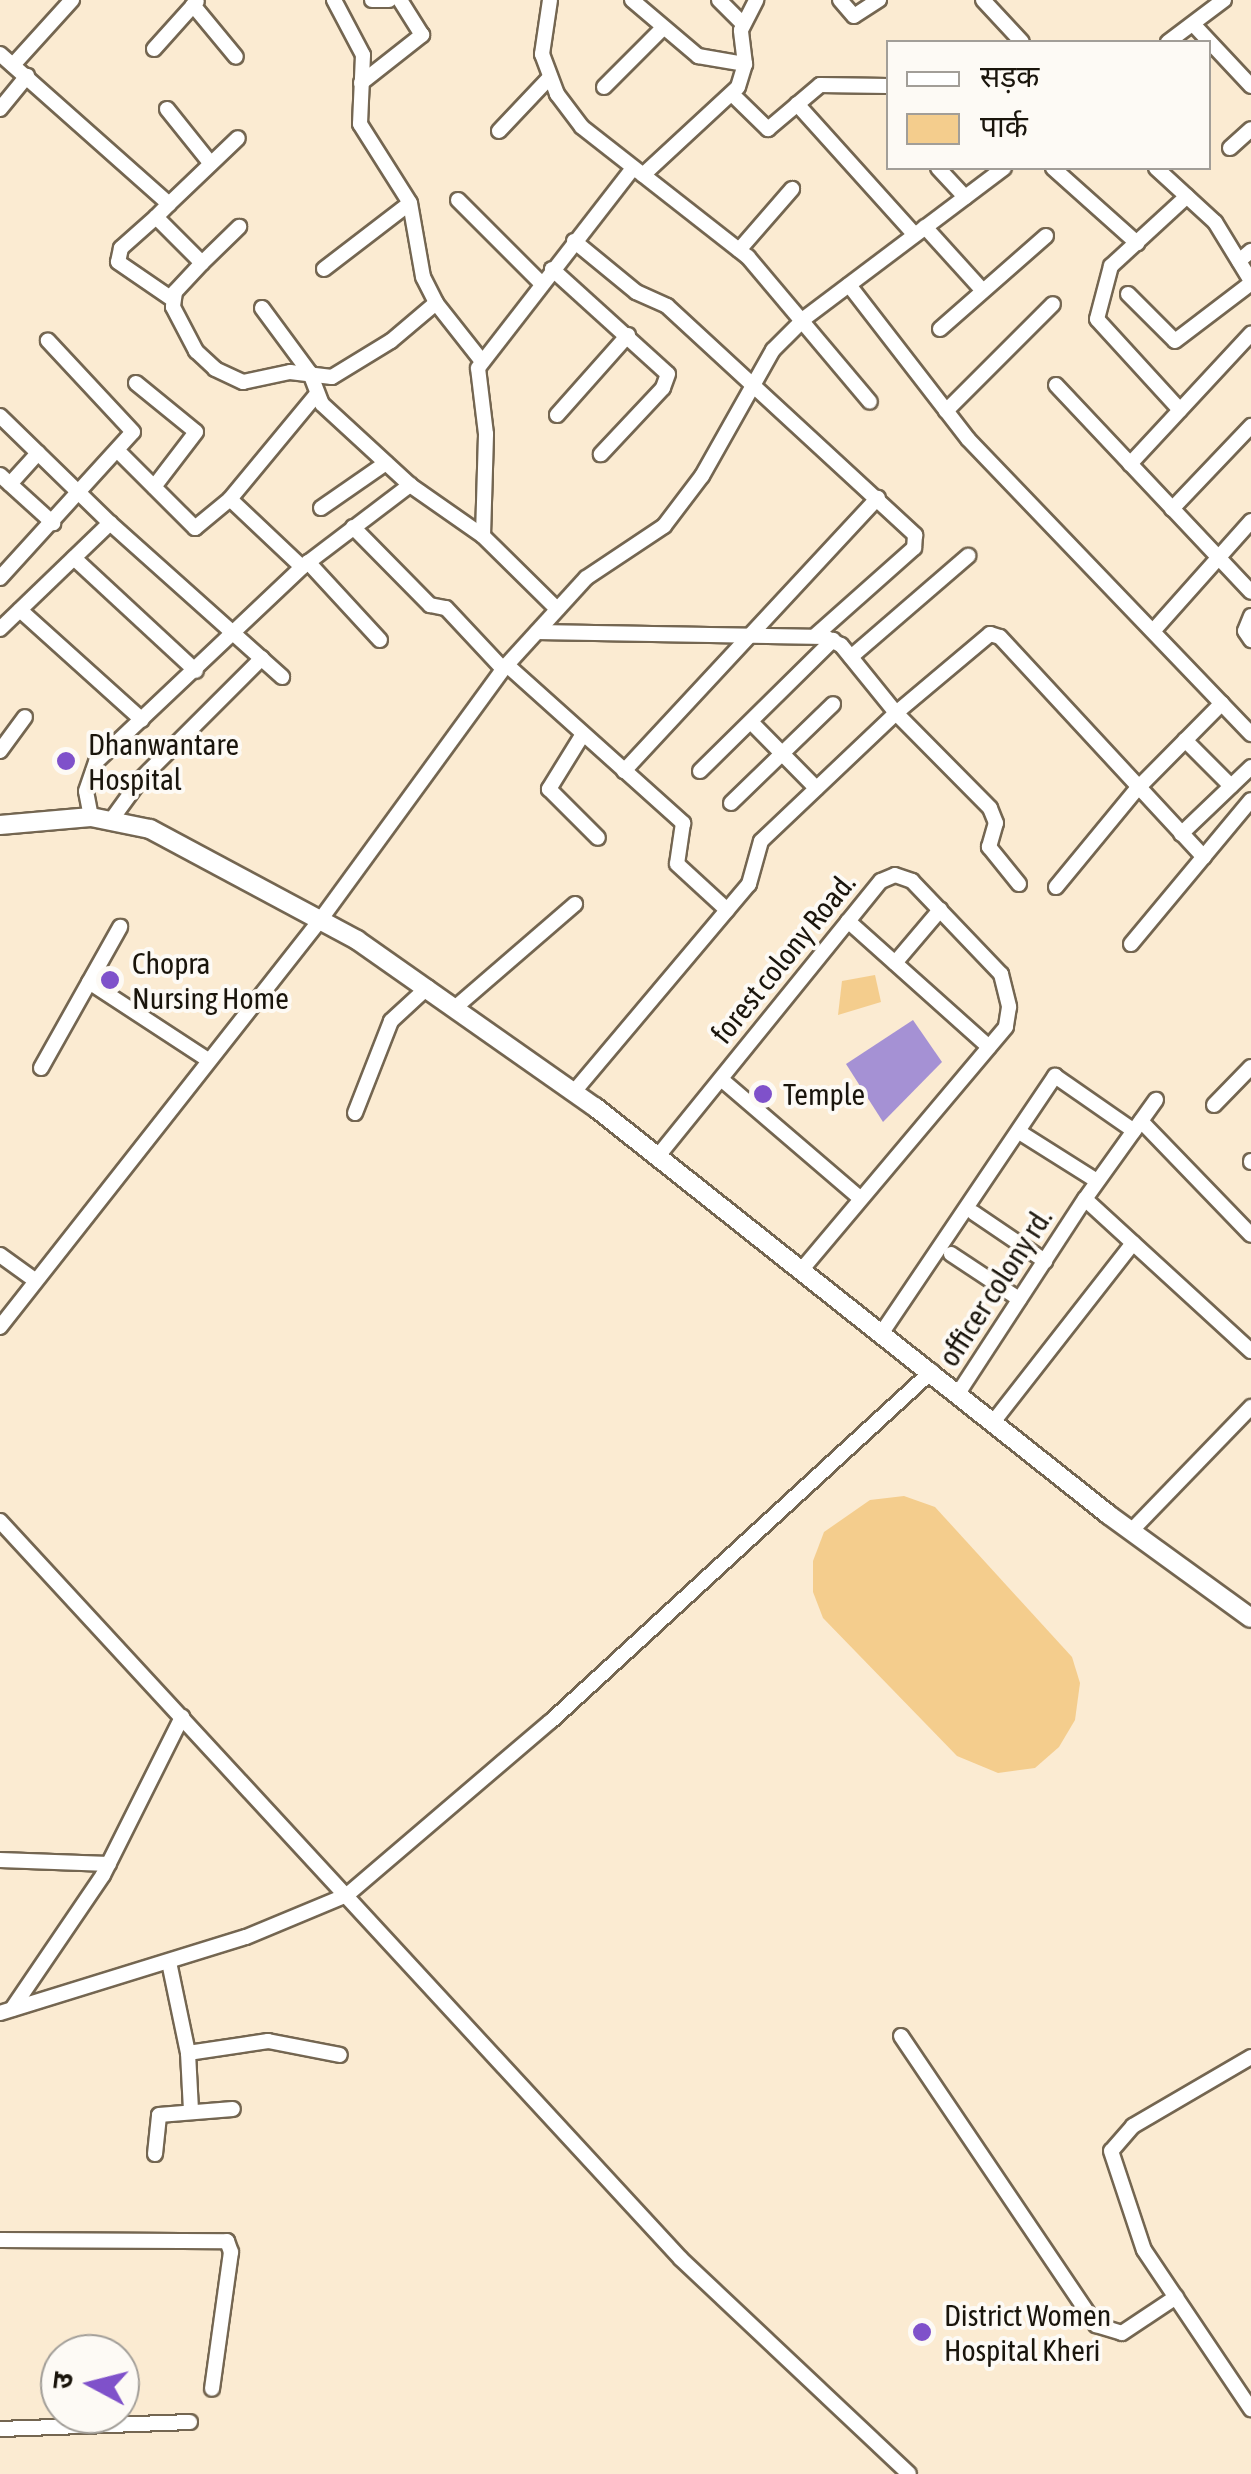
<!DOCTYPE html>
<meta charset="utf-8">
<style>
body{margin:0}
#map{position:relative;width:1251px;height:2474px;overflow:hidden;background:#fbebd2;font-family:"Asap Condensed","Noto Sans Devanagari",sans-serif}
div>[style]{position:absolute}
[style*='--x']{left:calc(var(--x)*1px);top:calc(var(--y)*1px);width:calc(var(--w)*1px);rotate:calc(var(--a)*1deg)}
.green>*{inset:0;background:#f4cd8d}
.water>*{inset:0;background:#a591d4}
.roads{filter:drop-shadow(2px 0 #746651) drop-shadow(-2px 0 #746651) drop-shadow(0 2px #746651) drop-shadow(0 -2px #746651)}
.minor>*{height:14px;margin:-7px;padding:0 7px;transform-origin:7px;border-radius:7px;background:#fff}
.tertiary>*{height:18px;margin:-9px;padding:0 9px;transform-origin:9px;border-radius:9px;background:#fff}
.dots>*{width:28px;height:28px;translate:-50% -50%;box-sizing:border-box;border:5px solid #fdfaf5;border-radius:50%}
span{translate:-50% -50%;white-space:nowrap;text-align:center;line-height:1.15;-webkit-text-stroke:8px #fdfaf5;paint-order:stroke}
.poi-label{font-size:30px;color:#1a150c}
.left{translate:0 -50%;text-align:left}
.street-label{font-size:30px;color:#1a150c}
.legend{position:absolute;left:886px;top:40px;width:325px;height:130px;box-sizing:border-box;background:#fdfaf5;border:2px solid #a29e98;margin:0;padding:12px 18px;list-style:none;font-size:30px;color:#1a150c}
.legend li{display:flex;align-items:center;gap:20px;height:50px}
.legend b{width:50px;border:2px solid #a29e98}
.north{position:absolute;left:40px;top:2334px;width:100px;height:100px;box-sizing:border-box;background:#fdfaf5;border:2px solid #a29e98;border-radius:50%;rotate:277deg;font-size:28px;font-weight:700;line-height:40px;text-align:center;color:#1a150c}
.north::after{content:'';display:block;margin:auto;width:35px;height:45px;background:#7f51ca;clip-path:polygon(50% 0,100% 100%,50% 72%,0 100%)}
</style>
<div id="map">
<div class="green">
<div style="clip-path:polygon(875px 975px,881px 1002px,838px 1015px,842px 981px)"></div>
<div style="clip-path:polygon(904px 1496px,935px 1507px,1072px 1657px,1080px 1683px,1075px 1720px,1059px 1747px,1035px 1768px,998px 1773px,957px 1756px,823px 1618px,813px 1592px,813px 1561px,824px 1532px,870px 1500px)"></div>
</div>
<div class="water">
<div style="clip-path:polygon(913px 1020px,942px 1062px,883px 1122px,846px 1064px)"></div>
</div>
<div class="roads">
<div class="minor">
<div style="--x:334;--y:0;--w:62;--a:62.2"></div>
<div style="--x:363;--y:55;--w:69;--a:92.5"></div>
<div style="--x:360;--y:124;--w:93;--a:57.7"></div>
<div style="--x:410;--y:203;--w:75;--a:80"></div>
<div style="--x:423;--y:277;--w:29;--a:63"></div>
<div style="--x:372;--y:0;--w:17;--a:0"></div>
<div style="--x:550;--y:0;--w:55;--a:98.4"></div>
<div style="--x:542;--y:54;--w:43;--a:69.4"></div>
<div style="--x:557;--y:94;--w:41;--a:52.9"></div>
<div style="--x:582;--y:127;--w:211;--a:38.1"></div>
<div style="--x:748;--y:257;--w:189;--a:49.9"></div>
<div style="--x:632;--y:0;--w:87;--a:40.3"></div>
<div style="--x:698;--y:56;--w:48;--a:9.7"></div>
<div style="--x:719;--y:0;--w:33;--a:45"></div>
<div style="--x:840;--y:0;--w:21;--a:49"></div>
<div style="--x:854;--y:16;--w:30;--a:-33"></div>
<div style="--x:983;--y:0;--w:57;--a:47.1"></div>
<div style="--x:193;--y:5;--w:67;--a:50.4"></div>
<div style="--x:1193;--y:24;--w:85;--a:46.9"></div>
<div style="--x:1168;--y:42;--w:70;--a:-36.9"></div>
<div style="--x:154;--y:49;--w:64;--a:-48.1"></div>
<div style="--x:0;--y:54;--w:226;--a:41.6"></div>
<div style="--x:169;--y:204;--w:18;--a:135"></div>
<div style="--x:156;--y:217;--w:65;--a:45"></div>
<div style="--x:202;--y:263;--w:40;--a:133"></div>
<div style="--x:175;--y:292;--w:15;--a:98"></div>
<div style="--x:173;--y:307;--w:50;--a:62.4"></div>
<div style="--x:196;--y:351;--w:26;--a:43"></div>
<div style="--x:215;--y:369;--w:31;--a:25"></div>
<div style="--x:243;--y:382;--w:48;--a:-12"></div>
<div style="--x:290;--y:372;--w:42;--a:6.8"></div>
<div style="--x:332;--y:377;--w:69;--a:-31.4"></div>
<div style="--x:391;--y:341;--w:59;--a:-40.2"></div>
<div style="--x:436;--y:303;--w:73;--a:51.7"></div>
<div style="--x:13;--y:65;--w:88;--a:-47.8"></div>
<div style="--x:361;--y:83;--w:78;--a:-38.2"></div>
<div style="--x:422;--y:35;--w:41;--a:-122.2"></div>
<div style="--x:604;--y:87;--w:83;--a:-45"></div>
<div style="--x:733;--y:95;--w:49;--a:44.2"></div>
<div style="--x:768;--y:129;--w:68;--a:-40.2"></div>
<div style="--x:820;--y:85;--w:68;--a:0.8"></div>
<div style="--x:797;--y:104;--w:176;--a:48"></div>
<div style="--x:0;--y:109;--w:43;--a:-50.7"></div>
<div style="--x:167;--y:109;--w:70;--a:51.3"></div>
<div style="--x:499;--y:131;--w:74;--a:-46.6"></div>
<div style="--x:1230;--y:148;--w:28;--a:-42"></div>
<div style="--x:938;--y:168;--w:40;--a:47"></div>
<div style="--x:1053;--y:168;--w:113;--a:41.8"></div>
<div style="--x:1156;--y:168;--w:80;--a:42.5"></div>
<div style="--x:1215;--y:222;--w:69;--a:58.6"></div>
<div style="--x:643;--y:175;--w:129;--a:-42.8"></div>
<div style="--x:738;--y:87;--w:24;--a:-73"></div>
<div style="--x:745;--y:64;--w:34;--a:-97"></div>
<div style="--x:741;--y:30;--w:34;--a:-63"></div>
<div style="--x:458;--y:200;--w:117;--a:45"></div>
<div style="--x:169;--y:204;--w:95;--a:-43.7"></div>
<div style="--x:156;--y:217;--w:47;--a:138.5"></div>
<div style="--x:121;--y:248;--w:14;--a:102"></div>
<div style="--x:118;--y:262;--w:65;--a:34.4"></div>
<div style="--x:925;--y:227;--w:86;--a:47.8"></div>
<div style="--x:574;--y:241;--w:80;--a:39.4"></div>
<div style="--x:636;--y:292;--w:34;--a:24"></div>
<div style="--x:667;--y:306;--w:338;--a:42.7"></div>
<div style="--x:915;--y:535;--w:13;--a:94"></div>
<div style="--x:914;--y:548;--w:132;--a:138.4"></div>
<div style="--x:739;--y:250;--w:81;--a:-49"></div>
<div style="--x:1239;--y:261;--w:16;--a:-40"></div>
<div style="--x:202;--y:263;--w:52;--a:-44.2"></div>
<div style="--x:324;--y:269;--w:108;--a:-37.5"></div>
<div style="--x:552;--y:269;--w:156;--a:42.2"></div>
<div style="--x:668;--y:374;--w:15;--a:110"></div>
<div style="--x:663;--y:388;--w:91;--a:133.2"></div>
<div style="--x:849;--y:285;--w:195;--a:52.3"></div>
<div style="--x:968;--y:439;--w:409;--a:46.2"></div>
<div style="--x:1128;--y:294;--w:66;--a:45"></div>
<div style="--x:1175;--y:341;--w:96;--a:-37.3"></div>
<div style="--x:262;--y:308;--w:81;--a:53.6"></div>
<div style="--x:310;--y:373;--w:33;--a:69"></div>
<div style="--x:322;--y:404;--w:120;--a:42.6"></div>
<div style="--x:410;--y:485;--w:89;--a:34.9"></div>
<div style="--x:940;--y:329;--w:141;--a:-41.3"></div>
<div style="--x:136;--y:383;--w:77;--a:39.2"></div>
<div style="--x:196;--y:432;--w:69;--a:127.4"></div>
<div style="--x:1056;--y:385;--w:284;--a:46.7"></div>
<div style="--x:1180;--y:410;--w:123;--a:-132.4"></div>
<div style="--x:1097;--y:319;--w:55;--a:-75.2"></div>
<div style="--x:1111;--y:266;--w:103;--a:-42.6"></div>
<div style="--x:946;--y:411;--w:151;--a:-45"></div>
<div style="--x:557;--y:415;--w:107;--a:-48.4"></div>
<div style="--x:0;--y:416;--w:153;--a:44.2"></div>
<div style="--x:118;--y:451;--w:109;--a:45"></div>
<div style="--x:195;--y:528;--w:45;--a:-39.6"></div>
<div style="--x:230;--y:499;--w:135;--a:-50.4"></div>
<div style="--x:1130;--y:464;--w:178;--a:-47.1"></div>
<div style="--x:0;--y:475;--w:72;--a:42.2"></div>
<div style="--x:10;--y:484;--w:42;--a:-47.9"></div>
<div style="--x:230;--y:499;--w:99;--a:43.4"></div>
<div style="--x:321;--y:508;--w:79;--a:-34.7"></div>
<div style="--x:1172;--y:509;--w:115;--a:-46.4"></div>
<div style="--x:353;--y:527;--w:110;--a:45.4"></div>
<div style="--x:430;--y:605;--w:16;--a:11"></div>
<div style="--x:446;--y:608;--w:83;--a:46.9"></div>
<div style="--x:74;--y:558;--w:166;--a:42.8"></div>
<div style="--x:308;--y:562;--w:106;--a:47.3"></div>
<div style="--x:0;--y:578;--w:197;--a:-47.7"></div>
<div style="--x:133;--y:432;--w:125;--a:-133"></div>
<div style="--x:557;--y:609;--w:104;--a:-135.4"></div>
<div style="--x:483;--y:536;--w:102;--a:-88.3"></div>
<div style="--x:486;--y:434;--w:66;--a:-96.9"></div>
<div style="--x:478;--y:368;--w:253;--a:-52.2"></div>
<div style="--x:20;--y:610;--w:164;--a:42"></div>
<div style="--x:1251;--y:616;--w:16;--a:112"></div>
<div style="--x:1245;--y:631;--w:11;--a:56"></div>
<div style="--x:0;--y:629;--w:153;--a:-43.9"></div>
<div style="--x:110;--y:523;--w:231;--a:41.8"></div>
<div style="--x:1154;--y:630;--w:146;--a:-48.3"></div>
<div style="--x:537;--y:632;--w:288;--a:1"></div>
<div style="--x:825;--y:637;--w:18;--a:27"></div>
<div style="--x:841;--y:645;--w:87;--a:51"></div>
<div style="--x:896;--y:713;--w:186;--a:136.5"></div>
<div style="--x:761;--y:841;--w:45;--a:105.6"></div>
<div style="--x:749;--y:884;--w:272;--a:130.1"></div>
<div style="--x:851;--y:657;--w:155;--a:-40.8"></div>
<div style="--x:507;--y:665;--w:237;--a:41.9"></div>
<div style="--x:683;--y:823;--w:41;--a:98.3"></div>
<div style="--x:677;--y:864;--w:68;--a:42.6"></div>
<div style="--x:751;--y:722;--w:93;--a:45.4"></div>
<div style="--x:583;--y:734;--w:65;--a:121.7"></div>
<div style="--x:549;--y:789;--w:69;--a:45"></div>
<div style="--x:1185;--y:740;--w:65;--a:45"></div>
<div style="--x:0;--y:751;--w:42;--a:-53.7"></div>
<div style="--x:624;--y:771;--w:373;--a:-47.1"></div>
<div style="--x:700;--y:771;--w:187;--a:-44.6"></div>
<div style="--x:731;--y:803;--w:142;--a:-44.1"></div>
<div style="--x:91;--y:817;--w:26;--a:-101"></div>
<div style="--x:86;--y:791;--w:31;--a:-71"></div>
<div style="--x:96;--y:762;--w:284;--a:-43.4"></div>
<div style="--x:302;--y:567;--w:136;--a:-37.2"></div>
<div style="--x:112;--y:819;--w:49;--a:-54.1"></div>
<div style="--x:141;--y:779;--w:171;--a:-45"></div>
<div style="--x:1181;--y:834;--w:97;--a:-43.7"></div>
<div style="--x:1019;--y:884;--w:48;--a:-129"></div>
<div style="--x:989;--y:847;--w:25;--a:-74"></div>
<div style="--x:996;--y:823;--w:16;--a:-112"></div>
<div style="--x:990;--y:808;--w:134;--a:-134.7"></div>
<div style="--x:896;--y:713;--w:123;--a:-40"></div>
<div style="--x:990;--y:634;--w:10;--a:17"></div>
<div style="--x:1000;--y:637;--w:300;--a:47.2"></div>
<div style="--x:1056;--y:887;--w:126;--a:-50.5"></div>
<div style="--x:1136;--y:790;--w:122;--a:-45.3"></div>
<div style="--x:848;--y:921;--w:189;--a:41.8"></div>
<div style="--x:1131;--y:944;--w:187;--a:-50.2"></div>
<div style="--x:895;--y:963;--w:70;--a:-49.7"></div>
<div style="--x:89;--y:982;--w:142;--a:33.2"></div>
<div style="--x:457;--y:1006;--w:156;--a:-40.8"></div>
<div style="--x:41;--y:1068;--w:162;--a:-60.7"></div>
<div style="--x:721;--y:1079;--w:184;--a:40.6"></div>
<div style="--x:1214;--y:1105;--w:53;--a:-45.8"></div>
<div style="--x:355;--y:1113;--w:99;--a:-68.6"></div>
<div style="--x:391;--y:1021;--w:50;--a:-42.6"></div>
<div style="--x:1141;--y:1121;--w:158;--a:46"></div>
<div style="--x:1024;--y:1135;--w:86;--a:32.2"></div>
<div style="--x:658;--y:1156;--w:354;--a:-51"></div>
<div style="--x:881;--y:881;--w:15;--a:-23"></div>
<div style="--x:895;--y:875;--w:18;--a:19"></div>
<div style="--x:912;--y:881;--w:129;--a:46.3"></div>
<div style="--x:1001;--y:974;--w:34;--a:76"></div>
<div style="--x:1009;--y:1007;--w:20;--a:99"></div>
<div style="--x:1006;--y:1027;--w:315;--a:130.1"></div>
<div style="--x:1251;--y:1162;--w:1;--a:-90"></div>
<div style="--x:1085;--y:1199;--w:122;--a:-54.4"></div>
<div style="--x:974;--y:1213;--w:86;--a:34.1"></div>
<div style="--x:951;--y:1254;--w:82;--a:33.5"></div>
<div style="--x:0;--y:1255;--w:44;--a:35.8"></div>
<div style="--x:0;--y:1327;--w:519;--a:-51.81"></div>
<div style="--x:321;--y:919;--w:309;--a:-53.9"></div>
<div style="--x:503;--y:669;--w:123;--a:-47.6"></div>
<div style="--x:586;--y:578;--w:94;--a:-33.7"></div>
<div style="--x:664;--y:526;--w:63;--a:-52.8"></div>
<div style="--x:702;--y:476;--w:145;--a:-60.6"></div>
<div style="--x:773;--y:350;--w:45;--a:-45"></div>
<div style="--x:805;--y:318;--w:249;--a:-37"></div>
<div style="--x:883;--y:1331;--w:308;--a:-56"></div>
<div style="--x:1055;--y:1076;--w:96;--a:34.8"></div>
<div style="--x:959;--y:1392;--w:230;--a:-56.9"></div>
<div style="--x:1085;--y:1199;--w:225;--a:42.5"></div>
<div style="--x:994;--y:1421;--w:226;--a:-52"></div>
<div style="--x:0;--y:1521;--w:1004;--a:47.3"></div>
<div style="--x:681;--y:2259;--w:313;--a:43.3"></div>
<div style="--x:1131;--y:1531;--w:173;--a:-45.9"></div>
<div style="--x:0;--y:1860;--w:109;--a:2.1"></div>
<div style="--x:169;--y:1962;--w:93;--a:78.2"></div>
<div style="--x:188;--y:2053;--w:57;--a:87"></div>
<div style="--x:12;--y:2009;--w:162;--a:-55.8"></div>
<div style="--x:103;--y:1875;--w:177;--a:-63.4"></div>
<div style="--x:0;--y:2013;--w:257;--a:-17.2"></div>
<div style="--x:246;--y:1937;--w:109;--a:-22.6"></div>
<div style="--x:347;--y:1895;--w:268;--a:-40.5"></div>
<div style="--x:551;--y:1721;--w:517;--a:-42.57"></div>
<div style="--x:901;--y:2036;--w:349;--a:56"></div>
<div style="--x:1096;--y:2325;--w:27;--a:17"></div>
<div style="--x:1122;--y:2333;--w:65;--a:-33.7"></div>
<div style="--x:188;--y:2053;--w:81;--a:-8.5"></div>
<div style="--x:268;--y:2041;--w:73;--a:11"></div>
<div style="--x:1251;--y:2057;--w:137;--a:149.7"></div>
<div style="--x:1133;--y:2126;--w:33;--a:131"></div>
<div style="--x:1111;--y:2151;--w:104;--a:71.6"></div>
<div style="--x:1144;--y:2250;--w:192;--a:56.1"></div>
<div style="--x:155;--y:2154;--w:39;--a:-84"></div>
<div style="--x:159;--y:2115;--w:74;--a:-4.6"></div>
<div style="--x:0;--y:2240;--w:227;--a:0.3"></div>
<div style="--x:227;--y:2241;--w:12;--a:70"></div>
<div style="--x:231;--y:2252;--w:138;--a:97.9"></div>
<div style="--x:0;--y:2429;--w:190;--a:-2.1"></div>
</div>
<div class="tertiary">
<div style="--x:0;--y:825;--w:91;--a:-5"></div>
<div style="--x:91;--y:817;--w:60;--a:11.5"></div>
<div style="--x:150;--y:829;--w:235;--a:28.2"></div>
<div style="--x:357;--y:940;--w:291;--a:35.1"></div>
<div style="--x:595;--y:1107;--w:656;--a:38.44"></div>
<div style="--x:1109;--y:1515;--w:175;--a:36"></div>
</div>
</div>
<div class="dots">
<div style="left:66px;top:761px;background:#7f51ca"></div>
<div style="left:110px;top:980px;background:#7f51ca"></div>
<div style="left:763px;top:1094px;background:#7f51ca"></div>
<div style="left:922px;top:2332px;background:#7f51ca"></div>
</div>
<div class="poi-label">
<span class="left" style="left:88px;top:761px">Dhanwantare<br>Hospital</span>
<span class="left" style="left:132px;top:980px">Chopra<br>Nursing Home</span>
<span class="left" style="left:783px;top:1094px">Temple</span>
<span class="left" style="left:944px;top:2332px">District Women<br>Hospital Kheri</span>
</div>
<div class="street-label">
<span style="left:783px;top:958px;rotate:-51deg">forest colony Road.</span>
<span style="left:995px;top:1287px;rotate:-57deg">officer colony rd.</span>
</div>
<ul class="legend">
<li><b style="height:12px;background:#fff"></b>सड़क</li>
<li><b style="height:28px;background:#f4cd8d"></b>पार्क</li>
</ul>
<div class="north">उ</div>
</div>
